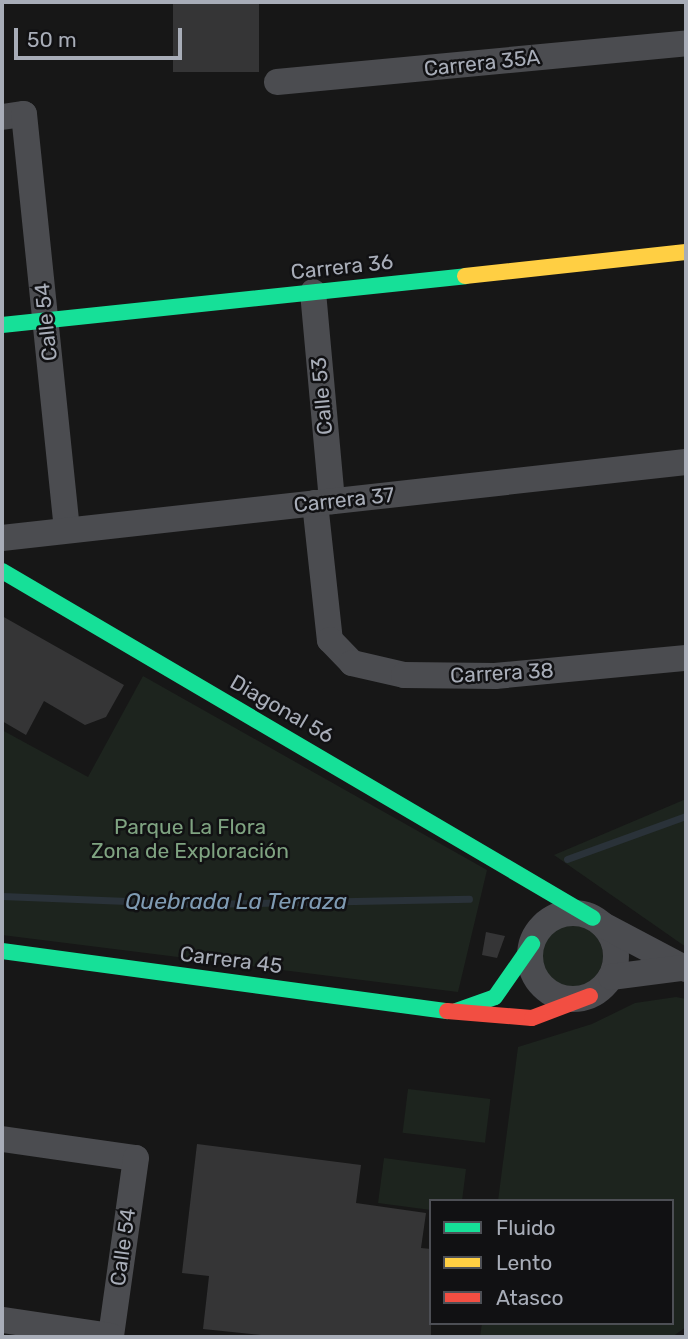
<!DOCTYPE html>
<meta charset="utf-8">
<style>
body{margin:0}
#map{position:relative;width:688px;height:1339px;overflow:hidden;background:#171717;font-family:Rubik,sans-serif}
div>[style]{position:absolute}
[style*='--x']{left:calc(var(--x)*1px);top:calc(var(--y)*1px);width:calc(var(--w)*1px);rotate:calc(var(--a)*1deg)}
.green>*{inset:0;background:#1d241e;transform-origin:0 0}
.round{border-radius:50%}
.stream>*{height:7px;margin:-3.5px;padding:0 3.5px;transform-origin:3.5px;border-radius:3.5px;background:#2a3239}
.building>*{inset:0;background:#353536;transform-origin:0 0}
.street>*{height:26px;margin:-13px;padding:0 13px;transform-origin:13px;border-radius:13px;background:#4b4c50}
.street>.ring{margin:-13px;padding:0;box-sizing:content-box;background:none;border:26px solid #4b4c50;border-radius:50%}
.fast>*{height:16px;margin:-8px;padding:0 8px;transform-origin:8px;border-radius:8px;background:#16e098}
.slow>*{height:16px;margin:-8px;padding:0 8px;transform-origin:8px;border-radius:8px;background:#ffcf43}
.jam>*{height:16px;margin:-8px;padding:0 8px;transform-origin:8px;border-radius:8px;background:#f24e42}
span{translate:-50% -50%;white-space:nowrap;text-align:center;line-height:1.15;-webkit-text-stroke:5px #111113;paint-order:stroke}
.street-label{font-size:21px;color:#a8adb8}
.park-label{font-size:21px;color:#7fa381}
.water-label{font-size:23px;color:#7f9bb3;font-style:italic}
.frame{position:absolute;inset:0;border:4px solid #a8adb8;pointer-events:none}
.legend{position:absolute;left:429px;top:1199px;width:245px;height:126px;box-sizing:border-box;background:#111113;border:2px solid #4d4f55;margin:0;padding:9px 12px;list-style:none;font-size:21px;color:#a8adb8}
.legend li{display:flex;align-items:center;gap:14px;height:35px}
.legend b{width:35px;border:2px solid #4d4f55}
.scale{position:absolute;left:14px;top:28px;width:168px;height:32px;box-sizing:border-box;border:4px solid #a8adb8;border-top:0;padding-left:9px;font-size:21px;line-height:24px;white-space:nowrap;color:#a8adb8;-webkit-text-stroke:5px #111113;paint-order:stroke}
</style>
<div id="map">
<div class="green">
<div style="clip-path:polygon(143px 676px,487px 870px,458px 992px,2px 935px,2px 730px,88px 777px)"></div>
<div style="clip-path:polygon(686px 799px,686px 947px,554px 855px)"></div>
<div class="round" style="left:541px;top:925px;width:62px;height:62px"></div>
<div style="clip-path:polygon(676px 997px,686px 999px,686px 1327px,672px 1337px,480px 1337px,482px 1323px,672px 1323px,672px 1201px,498px 1201px,518px 1047px,592px 1024px,635px 1003px)"></div>
<div style="left:408px;top:1089px;width:83px;height:44px;rotate:7deg"></div>
<div style="clip-path:polygon(384px 1158px,466px 1169px,462px 1201px,431px 1201px,431px 1210px,378px 1203px)"></div>
</div>
<div class="stream">
<div style="--x:567;--y:859;--w:127;--a:-19.9"></div>
<div style="--x:2;--y:896;--w:200;--a:2.3"></div>
<div style="--x:202;--y:904;--w:267;--a:-1.1"></div>
</div>
<div class="building">
<div style="left:173px;top:2px;width:86px;height:70px"></div>
<div style="clip-path:polygon(2px 616px,124px 685px,106px 717px,85px 725px,44px 701px,26px 735px,2px 721px)"></div>
<div style="clip-path:polygon(486px 932px,505px 936px,497px 958px,482px 955px)"></div>
<div style="clip-path:polygon(197px 1144px,361px 1165px,356px 1203px,426px 1213px,421px 1248px,431px 1249px,431px 1337px,279px 1337px,203px 1329px,209px 1276px,182px 1273px)"></div>
</div>
<div class="street">
<div style="--x:277;--y:82;--w:411;--a:-5.4"></div>
<div style="--x:2;--y:117;--w:22;--a:-8"></div>
<div style="--x:24;--y:114;--w:418;--a:84.1"></div>
<div style="--x:313;--y:292;--w:210;--a:84.8"></div>
<div style="--x:315;--y:503;--w:138;--a:83.8"></div>
<div style="--x:330;--y:640;--w:32;--a:46"></div>
<div style="--x:352;--y:663;--w:53;--a:13"></div>
<div style="--x:404;--y:675;--w:91;--a:0.6"></div>
<div style="--x:495;--y:676;--w:192;--a:-5.4"></div>
<div style="--x:2;--y:538;--w:688;--a:-6.34"></div>
<div class="ring" style="left:530px;top:913px;width:60px;height:60px"></div>
<div style="--x:603;--y:925;--w:94;--a:27.9"></div>
<div style="--x:611;--y:977;--w:72;--a:-7.2"></div>
<div style="--x:2;--y:1139;--w:135;--a:8.1"></div>
<div style="--x:136;--y:1158;--w:180;--a:98"></div>
<div style="--x:111;--y:1336;--w:110;--a:-171.6"></div>
</div>
<div class="fast">
<div style="--x:2;--y:325;--w:466;--a:-6"></div>
<div style="--x:2;--y:571;--w:685;--a:30.42"></div>
<div style="--x:2;--y:951;--w:449;--a:7.7"></div>
<div style="--x:456;--y:1011;--w:41;--a:-19.7"></div>
<div style="--x:495;--y:997;--w:65;--a:-55.1"></div>
</div>
<div class="slow">
<div style="--x:465;--y:276;--w:222;--a:-6.2"></div>
</div>
<div class="jam">
<div style="--x:447;--y:1011;--w:85;--a:4.7"></div>
<div style="--x:532;--y:1018;--w:62;--a:-20.8"></div>
</div>
<div class="street-label">
<span style="left:482px;top:63px;rotate:-6deg">Carrera 35A</span>
<span style="left:342px;top:267px;rotate:-6deg">Carrera 36</span>
<span style="left:46px;top:322px;rotate:-96deg">Calle 54</span>
<span style="left:322px;top:396px;rotate:-95deg">Calle 53</span>
<span style="left:344px;top:500px;rotate:-6deg">Carrera 37</span>
<span style="left:502px;top:673px;rotate:-3deg">Carrera 38</span>
<span style="left:282px;top:709px;rotate:30deg">Diagonal 56</span>
<span style="left:231px;top:960px;rotate:7deg">Carrera 45</span>
<span style="left:123px;top:1247px;rotate:-82deg">Calle 54</span>
</div>
<div class="park-label">
<span style="left:190px;top:839px">Parque La Flora<br>Zona de Exploración</span>
</div>
<div class="water-label">
<span style="left:236px;top:901px">Quebrada La Terraza</span>
</div>
<div class="frame"></div>
<ul class="legend">
<li><b style="height:9px;background:#16e098"></b>Fluido</li>
<li><b style="height:9px;background:#ffcf43"></b>Lento</li>
<li><b style="height:9px;background:#f24e42"></b>Atasco</li>
</ul>
<div class="scale">50 m</div>
</div>
